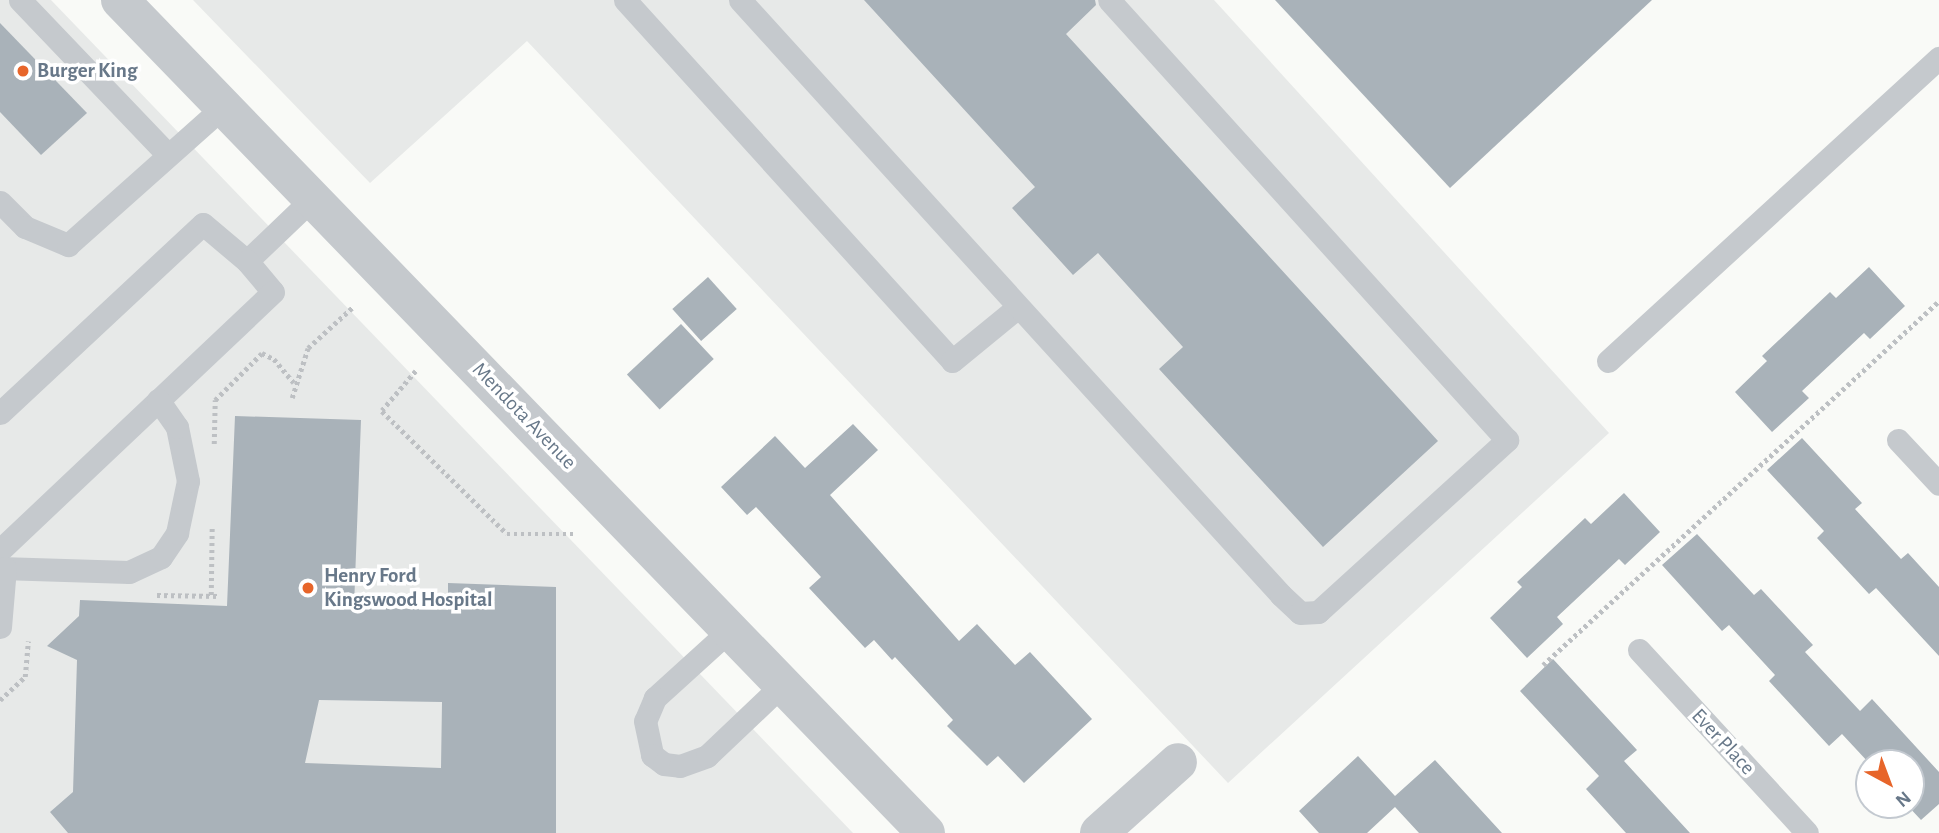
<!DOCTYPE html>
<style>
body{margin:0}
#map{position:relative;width:1939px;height:833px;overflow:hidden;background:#f9faf7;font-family:"Alegreya Sans",sans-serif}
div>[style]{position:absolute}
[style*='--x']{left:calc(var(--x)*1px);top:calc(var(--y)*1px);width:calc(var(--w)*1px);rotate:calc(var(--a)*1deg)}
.built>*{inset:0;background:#e7e9e8}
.building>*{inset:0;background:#a9b2b9;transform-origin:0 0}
.path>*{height:4.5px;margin-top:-2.25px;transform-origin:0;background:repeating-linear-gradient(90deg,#bdc0c3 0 3.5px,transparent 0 7px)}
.lane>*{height:23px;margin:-11.5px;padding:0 11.5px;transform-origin:11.5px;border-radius:11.5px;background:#c5c9cd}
.street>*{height:38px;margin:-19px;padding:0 19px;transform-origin:19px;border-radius:19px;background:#c5c9cd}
.dots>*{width:19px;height:19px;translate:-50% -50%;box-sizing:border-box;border:4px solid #fff;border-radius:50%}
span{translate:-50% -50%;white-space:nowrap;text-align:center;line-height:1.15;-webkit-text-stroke:7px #fff;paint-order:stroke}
.poi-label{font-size:21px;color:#687889;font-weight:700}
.left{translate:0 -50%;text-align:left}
.street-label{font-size:21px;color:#687889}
.north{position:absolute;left:1855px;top:749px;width:70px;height:70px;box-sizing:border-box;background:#fff;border:2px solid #c3c9d0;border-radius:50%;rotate:139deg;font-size:19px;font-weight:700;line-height:28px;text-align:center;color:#687889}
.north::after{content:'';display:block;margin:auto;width:24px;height:32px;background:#e7652a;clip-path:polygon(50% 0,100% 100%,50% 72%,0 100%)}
</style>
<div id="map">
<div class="built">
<div style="clip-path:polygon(0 0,51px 0,853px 833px,0 833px)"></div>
<div style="clip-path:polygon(193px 0,1214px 0,1609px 433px,1228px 783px,527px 41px,370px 183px)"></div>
</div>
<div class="building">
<div style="clip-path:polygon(864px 0,1095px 0,1096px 5px,1066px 34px,1438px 441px,1323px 547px,1159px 369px,1183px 347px,1098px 253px,1073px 275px,1012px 208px,1035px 187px)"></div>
<div style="clip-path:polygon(1275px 0,1652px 0,1450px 188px)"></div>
<div style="clip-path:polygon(0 23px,87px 113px,41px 155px,0 112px)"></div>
<div style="clip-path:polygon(1869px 267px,1905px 306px,1870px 339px,1864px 333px,1802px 391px,1809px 398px,1772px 432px,1735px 392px,1767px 361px,1762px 356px,1830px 292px,1836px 298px)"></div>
<div style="left:708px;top:277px;width:43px;height:48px;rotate:48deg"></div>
<div style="left:681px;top:324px;width:48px;height:74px;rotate:47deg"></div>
<div style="clip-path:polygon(evenodd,235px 416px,361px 420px,354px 607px,448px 610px,448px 583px,556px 587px,556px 833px,68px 833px,50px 812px,73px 792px,77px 660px,47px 646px,79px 616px,80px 600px,227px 606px,235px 416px,319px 700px,442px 702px,441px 768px,305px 763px,319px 700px)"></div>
<div style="clip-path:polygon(853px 424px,878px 450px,830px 495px,959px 641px,977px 624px,1015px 665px,1030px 652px,1092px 719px,1024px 783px,998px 756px,987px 766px,947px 726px,953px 720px,895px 657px,892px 660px,874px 640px,865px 648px,809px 588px,821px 577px,756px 507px,747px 515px,721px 487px,775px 436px,805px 468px)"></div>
<div style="clip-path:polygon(1802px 438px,1862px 503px,1855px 509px,1901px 559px,1908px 553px,1939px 587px,1939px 656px,1876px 588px,1869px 594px,1817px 538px,1824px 531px,1767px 470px)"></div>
<div style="clip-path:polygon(1624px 493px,1660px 532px,1625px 565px,1619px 559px,1557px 617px,1563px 624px,1527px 658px,1490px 618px,1522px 587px,1517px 582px,1585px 518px,1591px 524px)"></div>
<div style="clip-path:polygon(1697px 534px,1754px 595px,1761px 589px,1813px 645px,1805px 652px,1860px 711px,1872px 699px,1939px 772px,1939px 804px,1921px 820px,1907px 805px,1911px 805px,1911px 763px,1869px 763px,1842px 734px,1829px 746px,1769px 681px,1775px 675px,1729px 625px,1722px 631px,1662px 565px)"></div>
<div style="clip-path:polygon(1553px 659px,1637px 750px,1624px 761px,1690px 833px,1626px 833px,1586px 789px,1599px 776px,1520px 691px)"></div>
<div style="clip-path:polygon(1358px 756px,1395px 796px,1435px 760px,1502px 833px,1419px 833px,1395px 807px,1367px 833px,1319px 833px,1299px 811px)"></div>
</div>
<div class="path">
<div style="--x:416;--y:371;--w:52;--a:130.4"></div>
<div style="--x:382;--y:411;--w:175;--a:44.5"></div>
<div style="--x:507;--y:534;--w:68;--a:0"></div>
<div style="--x:292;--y:398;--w:52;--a:-72.3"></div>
<div style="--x:308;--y:348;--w:62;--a:-42.4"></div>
<div style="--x:214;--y:444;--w:44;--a:-88.7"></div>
<div style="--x:215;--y:400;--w:66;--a:-45"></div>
<div style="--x:262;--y:353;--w:13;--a:27"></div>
<div style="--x:274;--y:359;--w:31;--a:50"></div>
<div style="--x:157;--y:595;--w:62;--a:0.9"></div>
<div style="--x:211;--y:595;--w:69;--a:-89.2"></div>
<div style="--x:1543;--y:665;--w:538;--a:-42.59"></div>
<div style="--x:0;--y:700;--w:34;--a:-43"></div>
<div style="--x:25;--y:677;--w:36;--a:-85"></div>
</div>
<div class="lane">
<div style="--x:20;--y:0;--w:214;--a:46.3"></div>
<div style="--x:625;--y:0;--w:487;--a:47.8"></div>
<div style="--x:952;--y:361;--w:85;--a:-39.3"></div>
<div style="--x:740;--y:0;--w:804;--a:47.72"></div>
<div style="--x:1281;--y:595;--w:26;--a:43"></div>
<div style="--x:1300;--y:613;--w:18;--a:-3"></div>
<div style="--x:1318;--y:612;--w:256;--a:-42.3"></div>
<div style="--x:1507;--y:440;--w:593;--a:-132.13"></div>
<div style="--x:0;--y:202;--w:35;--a:45"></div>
<div style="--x:25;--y:227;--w:47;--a:22.7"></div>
<div style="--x:68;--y:245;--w:208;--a:-41.7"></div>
<div style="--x:247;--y:261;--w:91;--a:-43.7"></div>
<div style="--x:1608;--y:361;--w:449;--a:-42.5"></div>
<div style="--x:0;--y:413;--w:277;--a:-43"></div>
<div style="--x:203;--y:224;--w:57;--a:40.1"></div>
<div style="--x:247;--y:261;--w:40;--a:50"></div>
<div style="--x:273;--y:292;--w:376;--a:136.6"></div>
<div style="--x:1898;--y:440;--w:60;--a:47"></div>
<div style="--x:0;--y:568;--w:129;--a:1.8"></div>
<div style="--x:129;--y:572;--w:35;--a:-25"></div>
<div style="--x:161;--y:557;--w:29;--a:-56"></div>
<div style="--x:177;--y:533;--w:53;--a:-78.1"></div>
<div style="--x:188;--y:481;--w:55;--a:-101.5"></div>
<div style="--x:177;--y:427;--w:33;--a:-125"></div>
<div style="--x:0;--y:627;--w:59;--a:-85.2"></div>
<div style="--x:731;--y:629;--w:103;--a:137.8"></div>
<div style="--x:655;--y:698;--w:25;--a:113"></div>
<div style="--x:645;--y:721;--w:35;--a:78"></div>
<div style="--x:652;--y:755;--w:15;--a:37"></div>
<div style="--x:664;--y:764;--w:16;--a:7"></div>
<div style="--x:680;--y:766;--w:29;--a:-20"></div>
<div style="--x:707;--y:756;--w:105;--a:-43.5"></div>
<div style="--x:1639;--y:650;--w:248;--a:47.4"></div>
</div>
<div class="street">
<div style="--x:120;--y:0;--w:1159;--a:45.94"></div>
<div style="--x:1099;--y:833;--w:106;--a:-41.9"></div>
</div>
<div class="dots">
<div style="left:23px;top:71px;background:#e7652a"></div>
<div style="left:308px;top:588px;background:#e7652a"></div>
</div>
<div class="poi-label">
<span class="left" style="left:37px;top:71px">Burger King</span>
<span class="left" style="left:324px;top:588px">Henry Ford<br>Kingswood Hospital</span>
</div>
<div class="street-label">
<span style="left:524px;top:416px;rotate:46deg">Mendota Avenue</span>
<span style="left:1723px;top:742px;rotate:47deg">Ever Place</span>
</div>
<div class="north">N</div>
</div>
